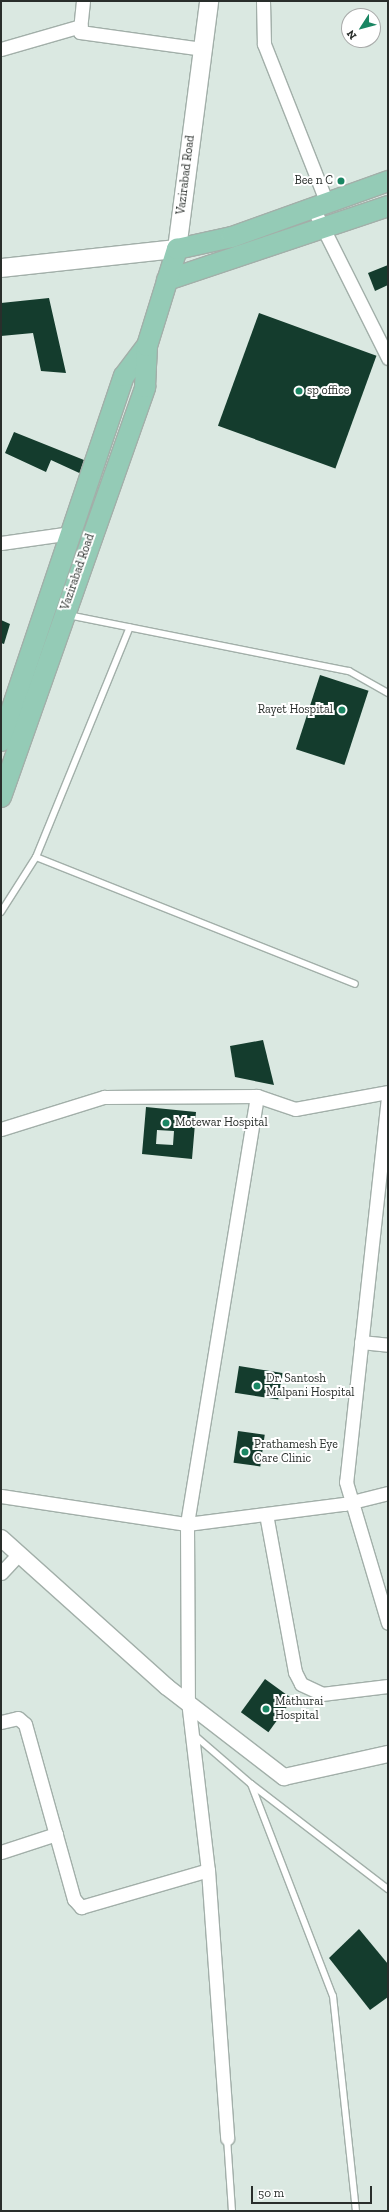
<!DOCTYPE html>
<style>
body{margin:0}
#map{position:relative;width:389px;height:2212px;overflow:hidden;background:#dae8e1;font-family:"Zilla Slab",serif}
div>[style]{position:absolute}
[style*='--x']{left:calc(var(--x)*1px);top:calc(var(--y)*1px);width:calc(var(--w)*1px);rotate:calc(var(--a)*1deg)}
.building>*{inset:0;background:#143c2d;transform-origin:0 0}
.roads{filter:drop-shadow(1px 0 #a2afa9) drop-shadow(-1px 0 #a2afa9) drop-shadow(0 1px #a2afa9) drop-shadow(0 -1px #a2afa9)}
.service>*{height:6px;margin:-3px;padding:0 3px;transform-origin:3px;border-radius:3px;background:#fff}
.minor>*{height:13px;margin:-6.5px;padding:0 6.5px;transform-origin:6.5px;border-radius:6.5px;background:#fff}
.tertiary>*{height:16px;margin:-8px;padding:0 8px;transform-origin:8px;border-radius:8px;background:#fff}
.secondary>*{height:18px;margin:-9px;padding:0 9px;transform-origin:9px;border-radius:9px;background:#fff}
.primary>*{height:20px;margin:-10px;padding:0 10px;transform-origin:10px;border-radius:10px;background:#94cbb6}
.dots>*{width:11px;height:11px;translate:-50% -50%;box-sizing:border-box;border:2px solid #fff;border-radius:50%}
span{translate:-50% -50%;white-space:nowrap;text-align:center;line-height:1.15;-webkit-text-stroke:4px #fff;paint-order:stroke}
.street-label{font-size:12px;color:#292e2b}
.poi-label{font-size:12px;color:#292e2b}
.right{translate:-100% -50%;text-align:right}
.left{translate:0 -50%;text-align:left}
.frame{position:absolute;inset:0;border:2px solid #292e2b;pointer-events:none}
.north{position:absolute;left:341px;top:8px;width:40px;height:40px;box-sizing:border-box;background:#fff;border:1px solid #a9abaa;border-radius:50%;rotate:234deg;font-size:11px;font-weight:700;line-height:16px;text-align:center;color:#292e2b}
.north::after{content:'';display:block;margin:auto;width:14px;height:18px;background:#1a8663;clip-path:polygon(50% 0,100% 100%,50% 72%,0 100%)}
.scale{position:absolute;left:251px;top:2186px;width:121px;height:18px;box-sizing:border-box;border:2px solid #292e2b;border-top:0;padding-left:5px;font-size:12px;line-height:14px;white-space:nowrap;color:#292e2b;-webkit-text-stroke:3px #fff;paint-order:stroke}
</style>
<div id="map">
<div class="building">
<div style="clip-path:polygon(388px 265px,388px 285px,375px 291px,368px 273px)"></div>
<div style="clip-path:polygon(49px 298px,66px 373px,41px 371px,33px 333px,1px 336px,1px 303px)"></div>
<div style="left:259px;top:313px;width:125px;height:120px;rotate:20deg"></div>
<div style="clip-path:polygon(14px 432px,94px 464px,88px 477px,51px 460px,46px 472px,5px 453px)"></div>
<div style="clip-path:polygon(1px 620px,10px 624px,4px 644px,1px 643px)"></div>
<div style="left:320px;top:675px;width:51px;height:78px;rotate:18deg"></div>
<div style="clip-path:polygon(263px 1040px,274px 1085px,235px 1077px,230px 1046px)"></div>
<div style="clip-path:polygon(evenodd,146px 1107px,196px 1112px,192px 1159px,142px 1154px,146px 1107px,157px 1130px,174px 1131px,173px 1145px,156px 1144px,157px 1130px)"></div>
<div style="left:239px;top:1366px;width:44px;height:27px;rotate:9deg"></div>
<div style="left:238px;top:1431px;width:27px;height:32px;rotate:8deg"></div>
<div style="left:265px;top:1679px;width:34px;height:41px;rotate:36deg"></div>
<div style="clip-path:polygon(359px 1929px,388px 1964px,388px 1997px,370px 2010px,329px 1958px)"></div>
</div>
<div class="roads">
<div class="service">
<div style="--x:68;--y:615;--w:287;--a:11.3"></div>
<div style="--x:349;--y:671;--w:45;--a:29.4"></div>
<div style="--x:36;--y:857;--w:343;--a:21.7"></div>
<div style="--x:1;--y:912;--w:65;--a:-57.5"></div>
<div style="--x:36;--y:857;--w:248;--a:-67.8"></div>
<div style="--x:193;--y:1734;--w:77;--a:40.8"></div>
<div style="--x:251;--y:1784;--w:173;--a:37.5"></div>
<div style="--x:251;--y:1784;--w:227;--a:68.9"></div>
<div style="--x:333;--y:1996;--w:216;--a:83.9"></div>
<div style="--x:227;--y:2138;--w:73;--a:86.1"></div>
</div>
<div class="minor">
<div style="--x:83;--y:1;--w:31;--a:96"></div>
<div style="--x:80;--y:32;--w:123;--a:7.9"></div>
<div style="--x:263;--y:1;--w:43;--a:88.7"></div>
<div style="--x:264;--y:44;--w:171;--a:68.4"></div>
<div style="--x:1;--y:49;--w:83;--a:-16"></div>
<div style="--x:313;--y:208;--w:168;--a:63.4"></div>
<div style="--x:1;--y:543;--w:71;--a:-8.1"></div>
<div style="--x:257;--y:1096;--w:40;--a:18.9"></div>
<div style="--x:295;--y:1109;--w:95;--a:-10.4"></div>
<div style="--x:388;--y:1097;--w:387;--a:96.2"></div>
<div style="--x:346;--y:1482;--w:147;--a:73.4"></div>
<div style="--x:1;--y:1129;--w:108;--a:-17.3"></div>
<div style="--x:104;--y:1097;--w:153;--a:-0.4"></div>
<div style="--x:257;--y:1096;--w:434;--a:99.3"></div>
<div style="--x:187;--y:1524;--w:177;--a:89.7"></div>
<div style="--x:188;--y:1701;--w:170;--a:83.3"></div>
<div style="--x:208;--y:1870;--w:269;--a:85.9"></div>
<div style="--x:361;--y:1342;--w:27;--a:6"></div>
<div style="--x:1;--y:1496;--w:188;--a:8.6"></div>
<div style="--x:187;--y:1524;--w:158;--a:-7.3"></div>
<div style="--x:344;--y:1504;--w:45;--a:-14"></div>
<div style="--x:266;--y:1514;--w:161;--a:79.6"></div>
<div style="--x:295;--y:1672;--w:13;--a:63"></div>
<div style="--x:301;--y:1684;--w:23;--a:25"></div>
<div style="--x:322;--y:1694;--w:66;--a:-6.9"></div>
<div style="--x:1;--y:1573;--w:26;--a:-47"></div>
<div style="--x:1;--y:1722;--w:17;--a:-13"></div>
<div style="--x:18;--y:1718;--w:9;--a:41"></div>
<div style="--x:25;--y:1724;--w:182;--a:74.4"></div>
<div style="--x:74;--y:1899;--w:11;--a:49"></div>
<div style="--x:81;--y:1907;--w:132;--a:-16.2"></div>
<div style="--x:1;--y:1852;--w:58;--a:-18.1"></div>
</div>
<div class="tertiary">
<div style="--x:1;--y:1538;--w:223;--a:41.9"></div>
<div style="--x:167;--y:1687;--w:148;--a:37.6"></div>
<div style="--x:284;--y:1777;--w:107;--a:-12.5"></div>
</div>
<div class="secondary">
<div style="--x:1;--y:268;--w:177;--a:-6.2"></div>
<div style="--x:177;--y:249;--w:250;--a:-82.6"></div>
</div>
<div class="primary">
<div style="--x:167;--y:280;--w:233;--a:-18.5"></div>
<div style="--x:1;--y:741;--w:385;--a:-71.4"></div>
<div style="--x:124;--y:376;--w:38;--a:-53"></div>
<div style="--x:1;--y:797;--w:435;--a:-70.6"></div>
<div style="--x:145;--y:387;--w:41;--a:-87.2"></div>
<div style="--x:147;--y:346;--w:102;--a:-72.8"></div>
<div style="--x:177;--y:249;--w:56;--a:-12.3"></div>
<div style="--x:232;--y:237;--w:166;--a:-19.7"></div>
</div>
</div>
<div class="dots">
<div style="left:341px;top:181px;background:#1a8663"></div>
<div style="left:299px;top:391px;background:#1a8663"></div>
<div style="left:342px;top:710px;background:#1a8663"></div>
<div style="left:166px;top:1123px;background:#1a8663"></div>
<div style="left:257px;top:1386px;background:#1a8663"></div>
<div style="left:245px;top:1452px;background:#1a8663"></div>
<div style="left:266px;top:1709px;background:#1a8663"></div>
</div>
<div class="street-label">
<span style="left:186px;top:175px;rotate:-83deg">Vazirabad Road</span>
<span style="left:78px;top:572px;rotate:-71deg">Vazirabad Road</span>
</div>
<div class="poi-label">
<span class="right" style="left:333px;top:181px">Bee n C</span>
<span class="left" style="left:307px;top:391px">sp office</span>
<span class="right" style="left:333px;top:710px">Rayet Hospital</span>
<span class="left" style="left:175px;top:1123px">Motewar Hospital</span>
<span class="left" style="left:266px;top:1386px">Dr. Santosh<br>Malpani Hospital</span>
<span class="left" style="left:254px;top:1452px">Prathamesh Eye<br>Care Clinic</span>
<span class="left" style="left:275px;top:1709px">Mathurai<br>Hospital</span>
</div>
<div class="frame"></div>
<div class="north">N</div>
<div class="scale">50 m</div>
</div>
